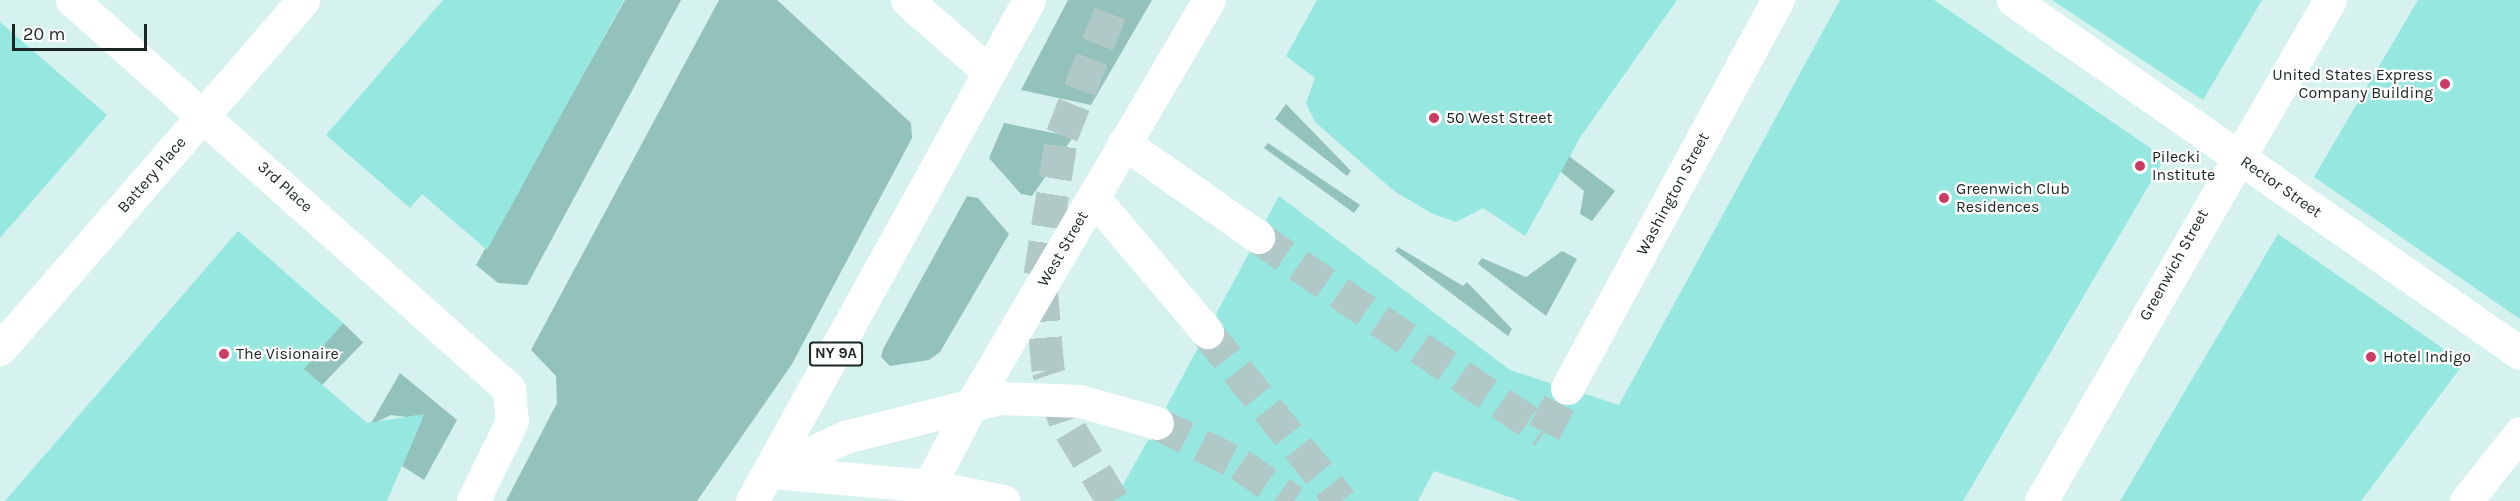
<!DOCTYPE html>
<style>
body{margin:0}
#map{position:relative;width:2520px;height:501px;overflow:hidden;background:#d5f2ee;font-family:Karla,sans-serif}
div>[style]{position:absolute}
[style*='--x']{left:calc(var(--x)*1px);top:calc(var(--y)*1px);width:calc(var(--w)*1px);rotate:calc(var(--a)*1deg)}
.green>*{inset:0;background:#93c2bd;transform-origin:0 0}
.building>*{inset:0;background:#95e7e0}
.street-tunnel>*{height:33px;margin-top:-16.5px;transform-origin:0;background:repeating-linear-gradient(90deg,#b0c9c6 0 33px,transparent 0 49px)}
.highway-tunnel>*{height:33px;margin-top:-16.5px;transform-origin:0;background:repeating-linear-gradient(90deg,#b0c9c6 0 33px,transparent 0 49px)}
.street>*{height:33px;margin:-16.5px;padding:0 16.5px;transform-origin:16.5px;border-radius:16.5px;background:#fff}
.secondary>*{height:33px;margin:-16.5px;padding:0 16.5px;transform-origin:16.5px;border-radius:16.5px;background:#fff}
.highway>*{height:33px;margin:-16.5px;padding:0 16.5px;transform-origin:16.5px;border-radius:16.5px;background:#fff}
.dots>*{width:16px;height:16px;translate:-50% -50%;box-sizing:border-box;border:3px solid #fff;border-radius:50%}
span{translate:-50% -50%;white-space:nowrap;text-align:center;line-height:1.15;-webkit-text-stroke:4.5px #fff;paint-order:stroke}
.shield-label span{padding:2px 4px;background:#fff;border:2px solid;border-radius:4px;-webkit-text-stroke-width:0}
.shield-label{font-size:15px;color:#1a2524;font-weight:700}
.poi-label{font-size:16px;color:#1a2524}
.right{translate:-100% -50%;text-align:right}
.left{translate:0 -50%;text-align:left}
.street-label{font-size:16px;color:#1a2524}
.scale{position:absolute;left:12px;top:24px;width:135px;height:27px;box-sizing:border-box;border:3px solid #1a2524;border-top:0;padding-left:8px;font-size:18px;line-height:21px;white-space:nowrap;color:#1a2524;-webkit-text-stroke:4px #fff;paint-order:stroke}
</style>
<div id="map">
<div class="green">
<div style="clip-path:polygon(625px 0,681px 0,527px 285px,498px 283px,476px 265px)"></div>
<div style="clip-path:polygon(719px 0,777px 0,911px 123px,912px 138px,792px 364px,697px 501px,506px 501px,557px 403px,556px 376px,531px 350px)"></div>
<div style="clip-path:polygon(1068px 0,1152px 0,1091px 105px,1021px 90px)"></div>
<div style="clip-path:polygon(1286px 104px,1351px 171px,1347px 176px,1275px 119px)"></div>
<div style="clip-path:polygon(1004px 123px,1073px 137px,1032px 196px,1021px 194px,989px 158px)"></div>
<div style="clip-path:polygon(1268px 143px,1360px 205px,1354px 213px,1264px 148px)"></div>
<div style="clip-path:polygon(1569px 156px,1615px 191px,1592px 221px,1580px 214px,1584px 191px,1560px 171px)"></div>
<div style="clip-path:polygon(967px 196px,978px 198px,1009px 234px,940px 352px,929px 360px,890px 366px,881px 357px,883px 349px)"></div>
<div style="clip-path:polygon(1398px 247px,1463px 286px,1467px 282px,1512px 329px,1508px 336px,1395px 251px)"></div>
<div style="clip-path:polygon(1562px 251px,1577px 259px,1546px 316px,1478px 264px,1482px 258px,1526px 277px)"></div>
<div style="left:343px;top:323px;width:28px;height:61px;rotate:44deg"></div>
<div style="clip-path:polygon(400px 373px,457px 420px,424px 480px,402px 466px,422px 419px,391px 415px,370px 425px)"></div>
</div>
<div class="building">
<div style="clip-path:polygon(443px 0,624px 0,487px 250px,422px 194px,410px 208px,326px 135px)"></div>
<div style="clip-path:polygon(1317px 0,1677px 0,1581px 136px,1525px 236px,1483px 208px,1456px 222px,1433px 214px,1394px 191px,1315px 122px,1306px 103px,1315px 78px,1286px 56px)"></div>
<div style="clip-path:polygon(1840px 0,1934px 0,2165px 158px,1963px 501px,1521px 501px,1434px 471px,1418px 501px,1114px 501px,1148px 440px,1162px 441px,1175px 429px,1175px 418px,1166px 407px,1198px 348px,1211px 350px,1224px 339px,1216px 314px,1249px 253px,1265px 254px,1274px 247px,1275px 230px,1266px 220px,1279px 196px,1510px 370px,1550px 383px,1558px 404px,1576px 404px,1585px 394px,1619px 405px)"></div>
<div style="clip-path:polygon(2052px 0,2262px 0,2203px 100px)"></div>
<div style="clip-path:polygon(2418px 0,2520px 0,2520px 319px,2314px 177px)"></div>
<div style="clip-path:polygon(0 22px,107px 115px,0 238px)"></div>
<div style="clip-path:polygon(238px 231px,343px 323px,304px 369px,367px 423px,424px 414px,387px 501px,5px 501px)"></div>
<div style="clip-path:polygon(2278px 234px,2464px 363px,2361px 501px,2120px 501px)"></div>
</div>
<div class="street-tunnel">
<div style="--x:1258;--y:237;--w:346;--a:34.3"></div>
<div style="--x:1544;--y:432;--w:50;--a:-62.4"></div>
</div>
<div class="highway-tunnel">
<div style="--x:1207;--y:332;--w:216;--a:51.6"></div>
<div style="--x:1157;--y:423;--w:93;--a:26.3"></div>
<div style="--x:1240;--y:464;--w:65;--a:34.9"></div>
<div style="--x:1113;--y:501;--w:93;--a:-121"></div>
<div style="--x:1065;--y:421;--w:54;--a:-108.4"></div>
<div style="--x:1048;--y:370;--w:95;--a:-94.8"></div>
<div style="--x:1040;--y:275;--w:142;--a:-81.1"></div>
<div style="--x:1062;--y:135;--w:145;--a:-68.6"></div>
</div>
<div class="street">
<div style="--x:72;--y:0;--w:585;--a:41.67"></div>
<div style="--x:509;--y:389;--w:32;--a:85"></div>
<div style="--x:512;--y:421;--w:89;--a:116"></div>
<div style="--x:907;--y:0;--w:109;--a:41.3"></div>
<div style="--x:2013;--y:0;--w:618;--a:34.85"></div>
<div style="--x:1124;--y:143;--w:164;--a:35"></div>
<div style="--x:0;--y:349;--w:462;--a:-49"></div>
<div style="--x:1567;--y:388;--w:442;--a:-61.5"></div>
<div style="--x:2041;--y:501;--w:578;--a:-60.02"></div>
</div>
<div class="secondary">
<div style="--x:2466;--y:501;--w:87;--a:-51.5"></div>
</div>
<div class="highway">
<div style="--x:1093;--y:197;--w:177;--a:49.8"></div>
<div style="--x:770;--y:472;--w:83;--a:-25"></div>
<div style="--x:845;--y:437;--w:160;--a:-14.1"></div>
<div style="--x:1000;--y:398;--w:80;--a:2.1"></div>
<div style="--x:1080;--y:401;--w:80;--a:15.9"></div>
<div style="--x:773;--y:472;--w:157;--a:5.1"></div>
<div style="--x:929;--y:486;--w:76;--a:11.5"></div>
<div style="--x:752;--y:501;--w:572;--a:-61.06"></div>
<div style="--x:921;--y:501;--w:112;--a:-62.3"></div>
<div style="--x:973;--y:402;--w:466;--a:-59.6"></div>
</div>
<div class="dots">
<div style="left:2445px;top:84px;background:#cc3c62"></div>
<div style="left:1434px;top:118px;background:#cc3c62"></div>
<div style="left:2140px;top:166px;background:#cc3c62"></div>
<div style="left:1944px;top:198px;background:#cc3c62"></div>
<div style="left:224px;top:354px;background:#cc3c62"></div>
<div style="left:2371px;top:357px;background:#cc3c62"></div>
</div>
<div class="shield-label">
<span style="left:836px;top:354px">NY 9A</span>
</div>
<div class="poi-label">
<span class="right" style="left:2433px;top:84px">United States Express<br>Company Building</span>
<span class="left" style="left:1446px;top:118px">50 West Street</span>
<span class="left" style="left:2152px;top:166px">Pilecki<br>Institute</span>
<span class="left" style="left:1956px;top:198px">Greenwich Club<br>Residences</span>
<span class="left" style="left:236px;top:354px">The Visionaire</span>
<span class="left" style="left:2383px;top:357px">Hotel Indigo</span>
</div>
<div class="street-label">
<span style="left:152px;top:175px;rotate:-49deg">Battery Place</span>
<span style="left:285px;top:187px;rotate:42deg">3rd Place</span>
<span style="left:2281px;top:187px;rotate:35deg">Rector Street</span>
<span style="left:1673px;top:194px;rotate:-62deg">Washington Street</span>
<span style="left:1063px;top:249px;rotate:-60deg">West Street</span>
<span style="left:2174px;top:265px;rotate:-61deg">Greenwich Street</span>
</div>
<div class="scale">20 m</div>
</div>
